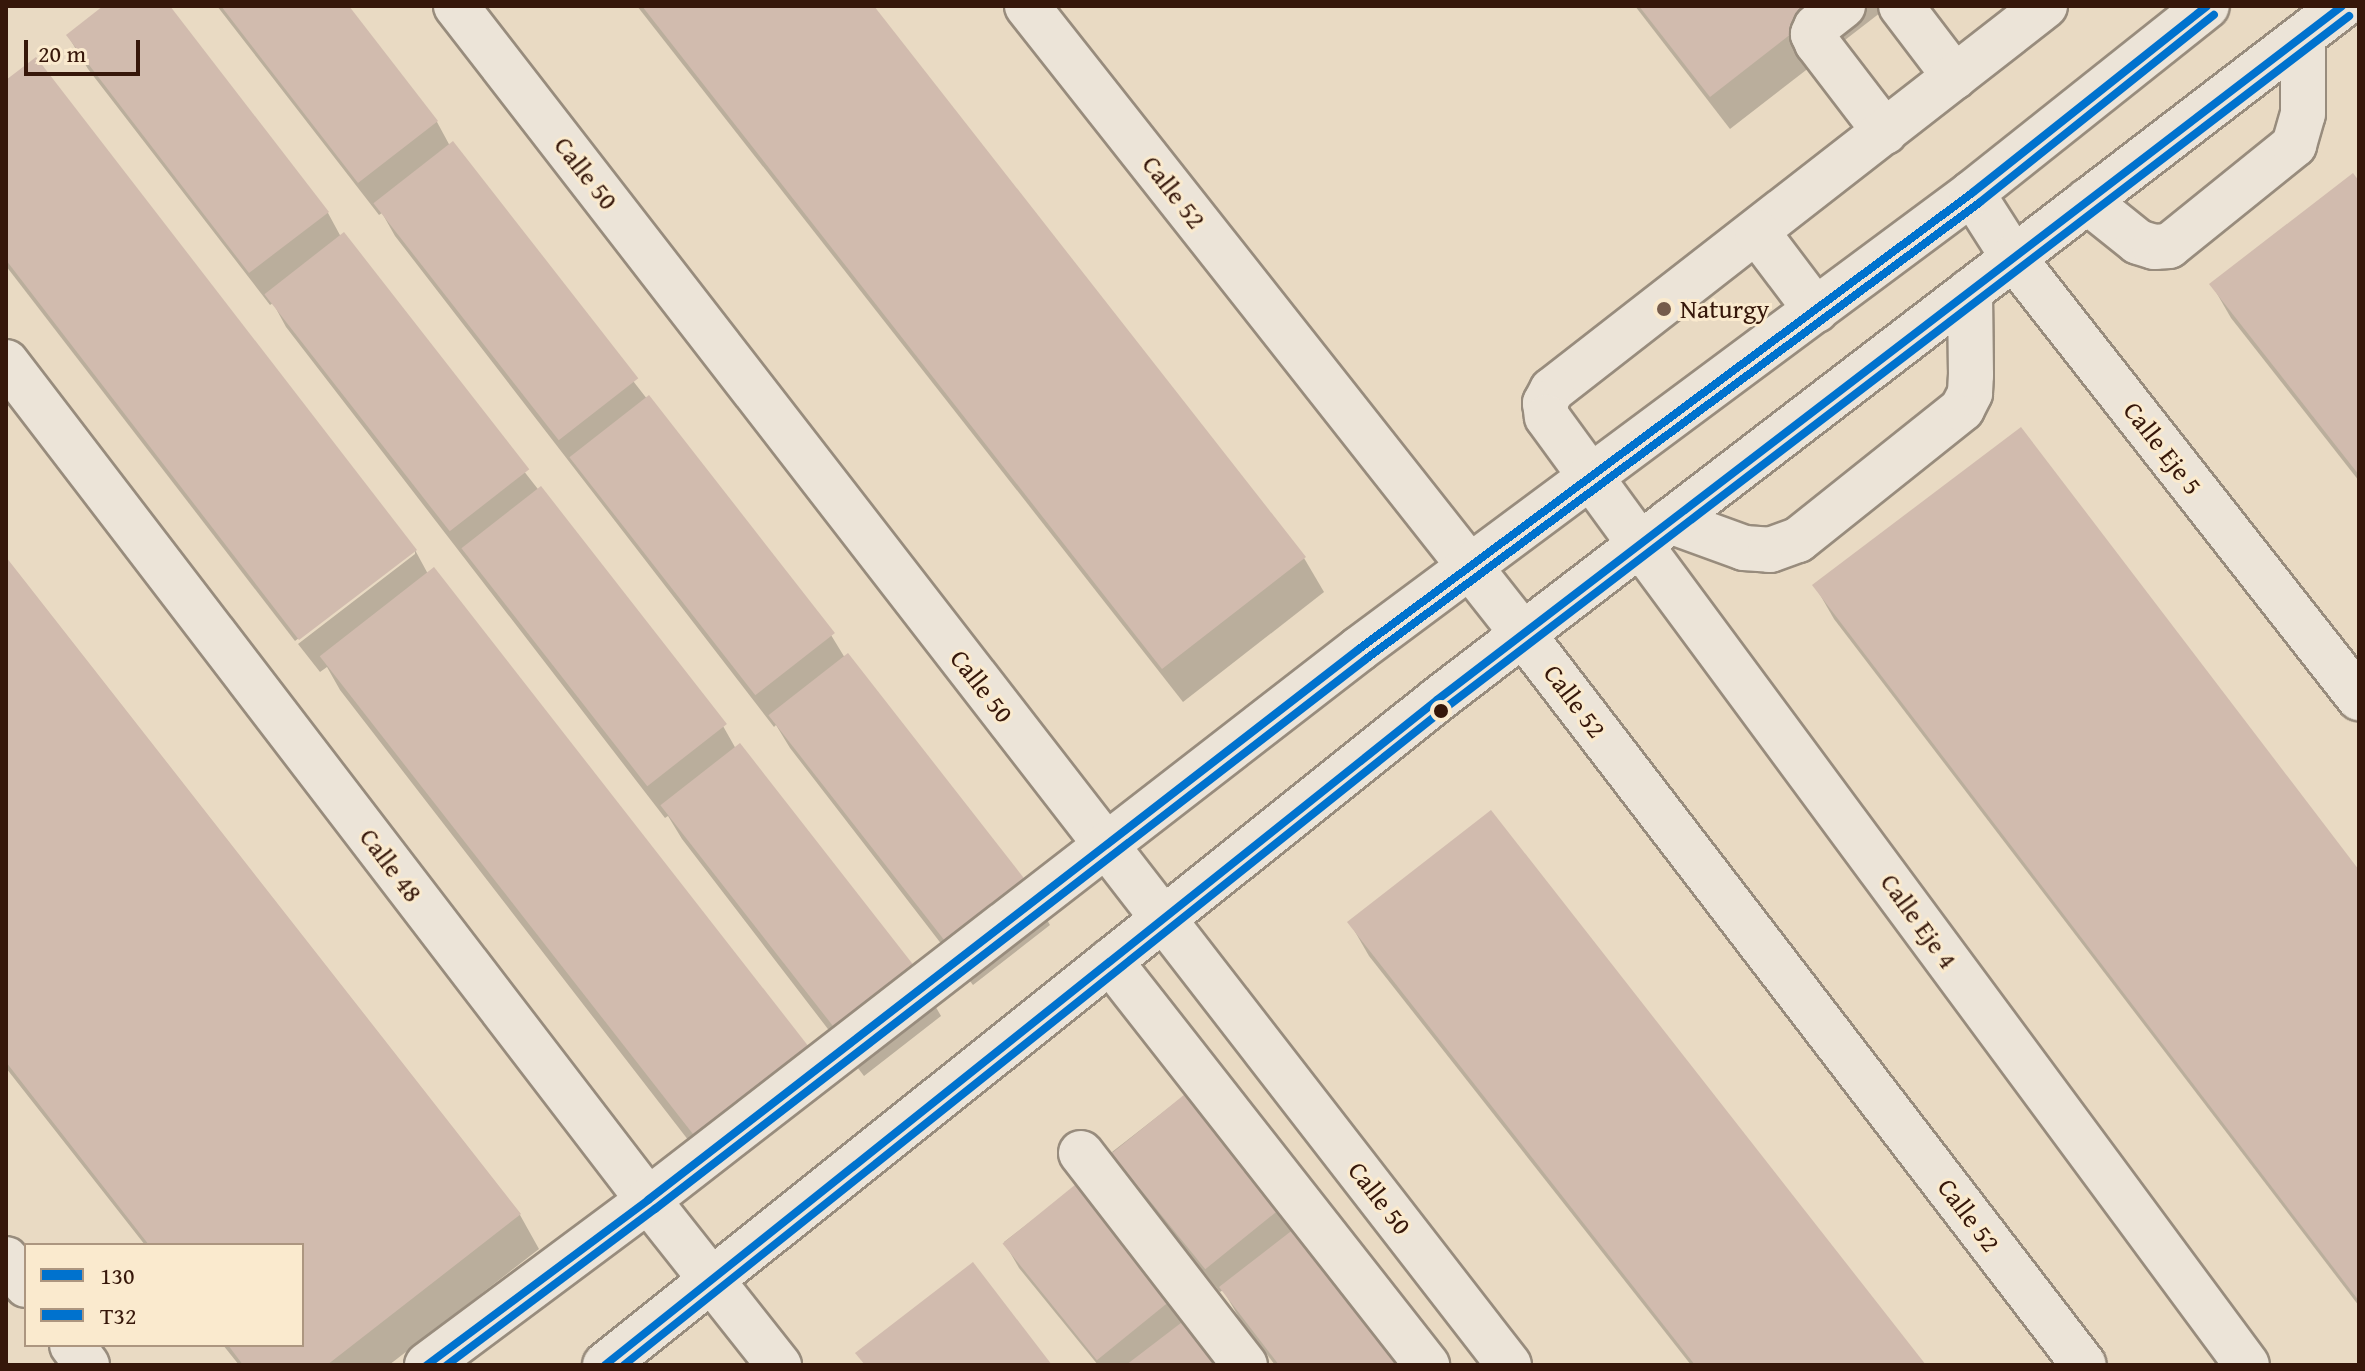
<!DOCTYPE html>
<style>
body{margin:0}
#map{position:relative;width:2365px;height:1371px;overflow:hidden;background:#e9dac3;font-family:"Gentium Book Plus",serif}
div>[style]{position:absolute}
[style*='--x']{left:calc(var(--x)*1px);top:calc(var(--y)*1px);width:calc(var(--w)*1px);rotate:calc(var(--a)*1deg)}
.shadow>*{inset:0;background:#0003}
.building>*{inset:0;background:#d1bbae;transform-origin:0 0}
.roads{filter:drop-shadow(2px 0 #988c7d) drop-shadow(-2px 0 #988c7d) drop-shadow(0 2px #988c7d) drop-shadow(0 -2px #988c7d)}
.minor>*{height:44px;margin:-22px;padding:0 22px;transform-origin:22px;border-radius:22px;background:#ece4d8}
.bus-1>*{height:8px;margin:-4px;padding:0 4px;transform-origin:4px;border-radius:4px;background:#0072ce}
.bus-2>*{height:8px;margin:-4px;padding:0 4px;transform-origin:4px;border-radius:4px;background:#0072ce}
.dots>*{width:22px;height:22px;translate:-50% -50%;box-sizing:border-box;border:4px solid #faeace;border-radius:50%}
span{translate:-50% -50%;white-space:nowrap;text-align:center;line-height:1.15;-webkit-text-stroke:6px #faeace;paint-order:stroke}
.street-label{font-size:26px;color:#36170a}
.poi-label{font-size:26px;color:#36170a}
.left{translate:0 -50%;text-align:left}
.frame{position:absolute;inset:0;border:8px solid #36170a;pointer-events:none}
.legend{position:absolute;left:24px;top:1243px;width:280px;height:104px;box-sizing:border-box;background:#faeace;border:2px solid #ac9680;margin:0;padding:10px 14px;list-style:none;font-size:24px;color:#36170a}
.legend li{display:flex;align-items:center;gap:16px;height:40px}
.legend b{width:40px;border:2px solid #ac9680}
.scale{position:absolute;left:24px;top:40px;width:116px;height:36px;box-sizing:border-box;border:4px solid #36170a;border-top:0;padding-left:10px;font-size:24px;line-height:28px;white-space:nowrap;color:#36170a;-webkit-text-stroke:6px #faeace;paint-order:stroke}
</style>
<div id="map">
<div class="shadow">
<div style="clip-path:polygon(107px 6px,167px 6px,328px 213px,341px 237px,723px 726px,736px 749px,922px 983px,941px 1016px,864px 1076px,682px 839px,668px 816px,665px 818px,286px 327px,273px 303px,270px 305px,88px 69px,68px 36px)"></div>
<div style="clip-path:polygon(217px 6px,346px 6px,437px 122px,450px 146px,831px 635px,845px 658px,1031px 892px,1050px 925px,973px 985px,790px 748px,776px 725px,774px 727px,395px 236px,382px 213px,379px 215px)"></div>
<div style="clip-path:polygon(637px 6px,871px 6px,1304px 558px,1324px 592px,1183px 702px)"></div>
<div style="clip-path:polygon(1635px 6px,1889px 6px,1730px 129px)"></div>
<div style="clip-path:polygon(6px 83px,414px 550px,295px 641px,6px 266px)"></div>
<div style="clip-path:polygon(2359px 184px,2359px 481px,2231px 318px,2212px 285px)"></div>
<div style="clip-path:polygon(415px 550px,428px 574px,809px 1056px,828px 1090px,716px 1176px,340px 690px,327px 667px,320px 672px,298px 644px,415px 554px)"></div>
<div style="clip-path:polygon(6px 560px,520px 1215px,539px 1249px,389px 1365px,239px 1365px,223px 1345px,302px 1345px,302px 1245px,145px 1245px,6px 1068px)"></div>
<div style="clip-path:polygon(1815px 586px,2359px 874px,2359px 1306px,1834px 619px)"></div>
<div style="clip-path:polygon(1350px 923px,1924px 1365px,1691px 1365px,1369px 956px)"></div>
<div style="clip-path:polygon(1189px 1092px,1404px 1365px,1275px 1365px,1241px 1321px,1223px 1290px,1220px 1292px,1127px 1177px,1112px 1152px)"></div>
<div style="clip-path:polygon(1081px 1183px,1225px 1365px,1098px 1365px,1019px 1268px,1004px 1242px)"></div>
</div>
<div class="building">
<div style="clip-path:polygon(103px 6px,170px 6px,329px 212px,249px 273px,66px 35px)"></div>
<div style="clip-path:polygon(221px 6px,349px 6px,438px 121px,358px 183px)"></div>
<div style="clip-path:polygon(642px 6px,874px 6px,1306px 557px,1162px 669px)"></div>
<div style="clip-path:polygon(1639px 6px,1827px 6px,1710px 97px)"></div>
<div style="clip-path:polygon(36px 57px,417px 550px,299px 640px,6px 260px,6px 80px)"></div>
<div style="left:453px;top:141px;width:301px;height:101px;rotate:52deg"></div>
<div style="clip-path:polygon(2353px 173px,2359px 181px,2359px 475px,2209px 284px)"></div>
<div style="left:344px;top:232px;width:301px;height:101px;rotate:52deg"></div>
<div style="left:649px;top:395px;width:302px;height:101px;rotate:52deg"></div>
<div style="clip-path:polygon(2021px 427px,2359px 870px,2359px 1301px,1812px 585px)"></div>
<div style="left:541px;top:486px;width:302px;height:101px;rotate:52deg"></div>
<div style="clip-path:polygon(6px 557px,521px 1214px,327px 1365px,243px 1365px,228px 1345px,302px 1345px,302px 1245px,149px 1245px,6px 1062px)"></div>
<div style="left:434px;top:567px;width:617px;height:145px;rotate:52deg"></div>
<div style="left:848px;top:653px;width:301px;height:101px;rotate:52deg"></div>
<div style="left:740px;top:743px;width:302px;height:101px;rotate:52deg"></div>
<div style="clip-path:polygon(1491px 810px,1926px 1365px,1695px 1365px,1347px 922px)"></div>
<div style="left:1190px;top:1090px;width:149px;height:101px;rotate:51deg"></div>
<div style="left:1081px;top:1180px;width:150px;height:101px;rotate:51deg"></div>
<div style="clip-path:polygon(1299px 1225px,1407px 1365px,1279px 1365px,1219px 1287px)"></div>
<div style="clip-path:polygon(973px 1262px,1052px 1365px,865px 1365px,855px 1353px)"></div>
<div style="clip-path:polygon(1190px 1316px,1228px 1365px,1126px 1365px)"></div>
</div>
<div class="roads">
<div class="minor">
<div style="--x:456;--y:6;--w:1719;--a:52.23"></div>
<div style="--x:1027;--y:6;--w:800;--a:51.7"></div>
<div style="--x:1523;--y:634;--w:921;--a:52.5"></div>
<div style="--x:1843;--y:6;--w:34;--a:142"></div>
<div style="--x:1816;--y:27;--w:8;--a:113"></div>
<div style="--x:1813;--y:34;--w:10;--a:66"></div>
<div style="--x:1817;--y:43;--w:112;--a:52.6"></div>
<div style="--x:1901;--y:6;--w:89;--a:52.7"></div>
<div style="--x:2045;--y:6;--w:625;--a:142.08"></div>
<div style="--x:1552;--y:390;--w:15;--a:118"></div>
<div style="--x:1545;--y:403;--w:14;--a:82"></div>
<div style="--x:1547;--y:417;--w:156;--a:53.9"></div>
<div style="--x:1639;--y:543;--w:1022;--a:53.51"></div>
<div style="--x:1972;--y:193;--w:76;--a:57.4"></div>
<div style="--x:2013;--y:257;--w:561;--a:51.88"></div>
<div style="--x:2087;--y:201;--w:65;--a:38.8"></div>
<div style="--x:2138;--y:242;--w:17;--a:17"></div>
<div style="--x:2154;--y:247;--w:15;--a:-4"></div>
<div style="--x:2169;--y:246;--w:161;--a:-38.9"></div>
<div style="--x:2294;--y:145;--w:32;--a:-74"></div>
<div style="--x:2303;--y:114;--w:78;--a:-90"></div>
<div style="--x:1757;--y:232;--w:98;--a:52.9"></div>
<div style="--x:6;--y:362;--w:1056;--a:52.54"></div>
<div style="--x:648;--y:1200;--w:211;--a:51.6"></div>
<div style="--x:1670;--y:521;--w:79;--a:20"></div>
<div style="--x:1744;--y:548;--w:26;--a:4"></div>
<div style="--x:1770;--y:550;--w:30;--a:-20"></div>
<div style="--x:1798;--y:540;--w:210;--a:-38.6"></div>
<div style="--x:1962;--y:409;--w:18;--a:-63"></div>
<div style="--x:1970;--y:393;--w:18;--a:-87"></div>
<div style="--x:1971;--y:375;--w:84;--a:-90.7"></div>
<div style="--x:1110;--y:961;--w:514;--a:51.88"></div>
<div style="--x:1081;--y:1153;--w:268;--a:52.3"></div>
<div style="--x:6;--y:1259;--w:33;--a:52"></div>
<div style="--x:72;--y:1345;--w:25;--a:53"></div>
<div style="--x:427;--y:1365;--w:276;--a:-36.7"></div>
<div style="--x:648;--y:1200;--w:900;--a:-37.77"></div>
<div style="--x:1359;--y:649;--w:764;--a:-36.64"></div>
<div style="--x:1972;--y:193;--w:300;--a:-38.5"></div>
<div style="--x:605;--y:1365;--w:1065;--a:-38.63"></div>
<div style="--x:1437;--y:700;--w:1140;--a:-37.48"></div>
</div>
</div>
<div class="bus-1">
<div style="--x:427;--y:1365;--w:276;--a:-36.7"></div>
<div style="--x:648;--y:1200;--w:900;--a:-37.77"></div>
<div style="--x:1359;--y:649;--w:764;--a:-36.64"></div>
<div style="--x:1972;--y:193;--w:300;--a:-38.5"></div>
<div style="--x:605;--y:1365;--w:1065;--a:-38.63"></div>
<div style="--x:1437;--y:700;--w:1140;--a:-37.48"></div>
</div>
<div class="bus-2">
<div style="--x:447;--y:1365;--w:260;--a:-36.9"></div>
<div style="--x:655;--y:1209;--w:899;--a:-37.72"></div>
<div style="--x:1366;--y:659;--w:764;--a:-36.64"></div>
<div style="--x:1979;--y:203;--w:301;--a:-38.7"></div>
<div style="--x:624;--y:1365;--w:1050;--a:-38.66"></div>
<div style="--x:1444;--y:709;--w:1140;--a:-37.44"></div>
</div>
<div class="dots">
<div style="left:1664px;top:309px;background:#755b4b"></div>
<div style="left:1441px;top:711px;background:#36170a"></div>
</div>
<div class="street-label">
<span style="left:586px;top:173px;rotate:52deg">Calle 50</span>
<span style="left:1174px;top:192px;rotate:52deg">Calle 52</span>
<span style="left:2163px;top:448px;rotate:52deg">Calle Eje 5</span>
<span style="left:982px;top:686px;rotate:52deg">Calle 50</span>
<span style="left:1575px;top:701px;rotate:53deg">Calle 52</span>
<span style="left:391px;top:865px;rotate:53deg">Calle 48</span>
<span style="left:1919px;top:921px;rotate:54deg">Calle Eje 4</span>
<span style="left:1380px;top:1198px;rotate:52deg">Calle 50</span>
<span style="left:1969px;top:1215px;rotate:53deg">Calle 52</span>
</div>
<div class="poi-label">
<span class="left" style="left:1680px;top:309px">Naturgy</span>
</div>
<div class="frame"></div>
<ul class="legend">
<li><b style="height:10px;background:#0072ce"></b>130</li>
<li><b style="height:10px;background:#0072ce"></b>T32</li>
</ul>
<div class="scale">20 m</div>
</div>
